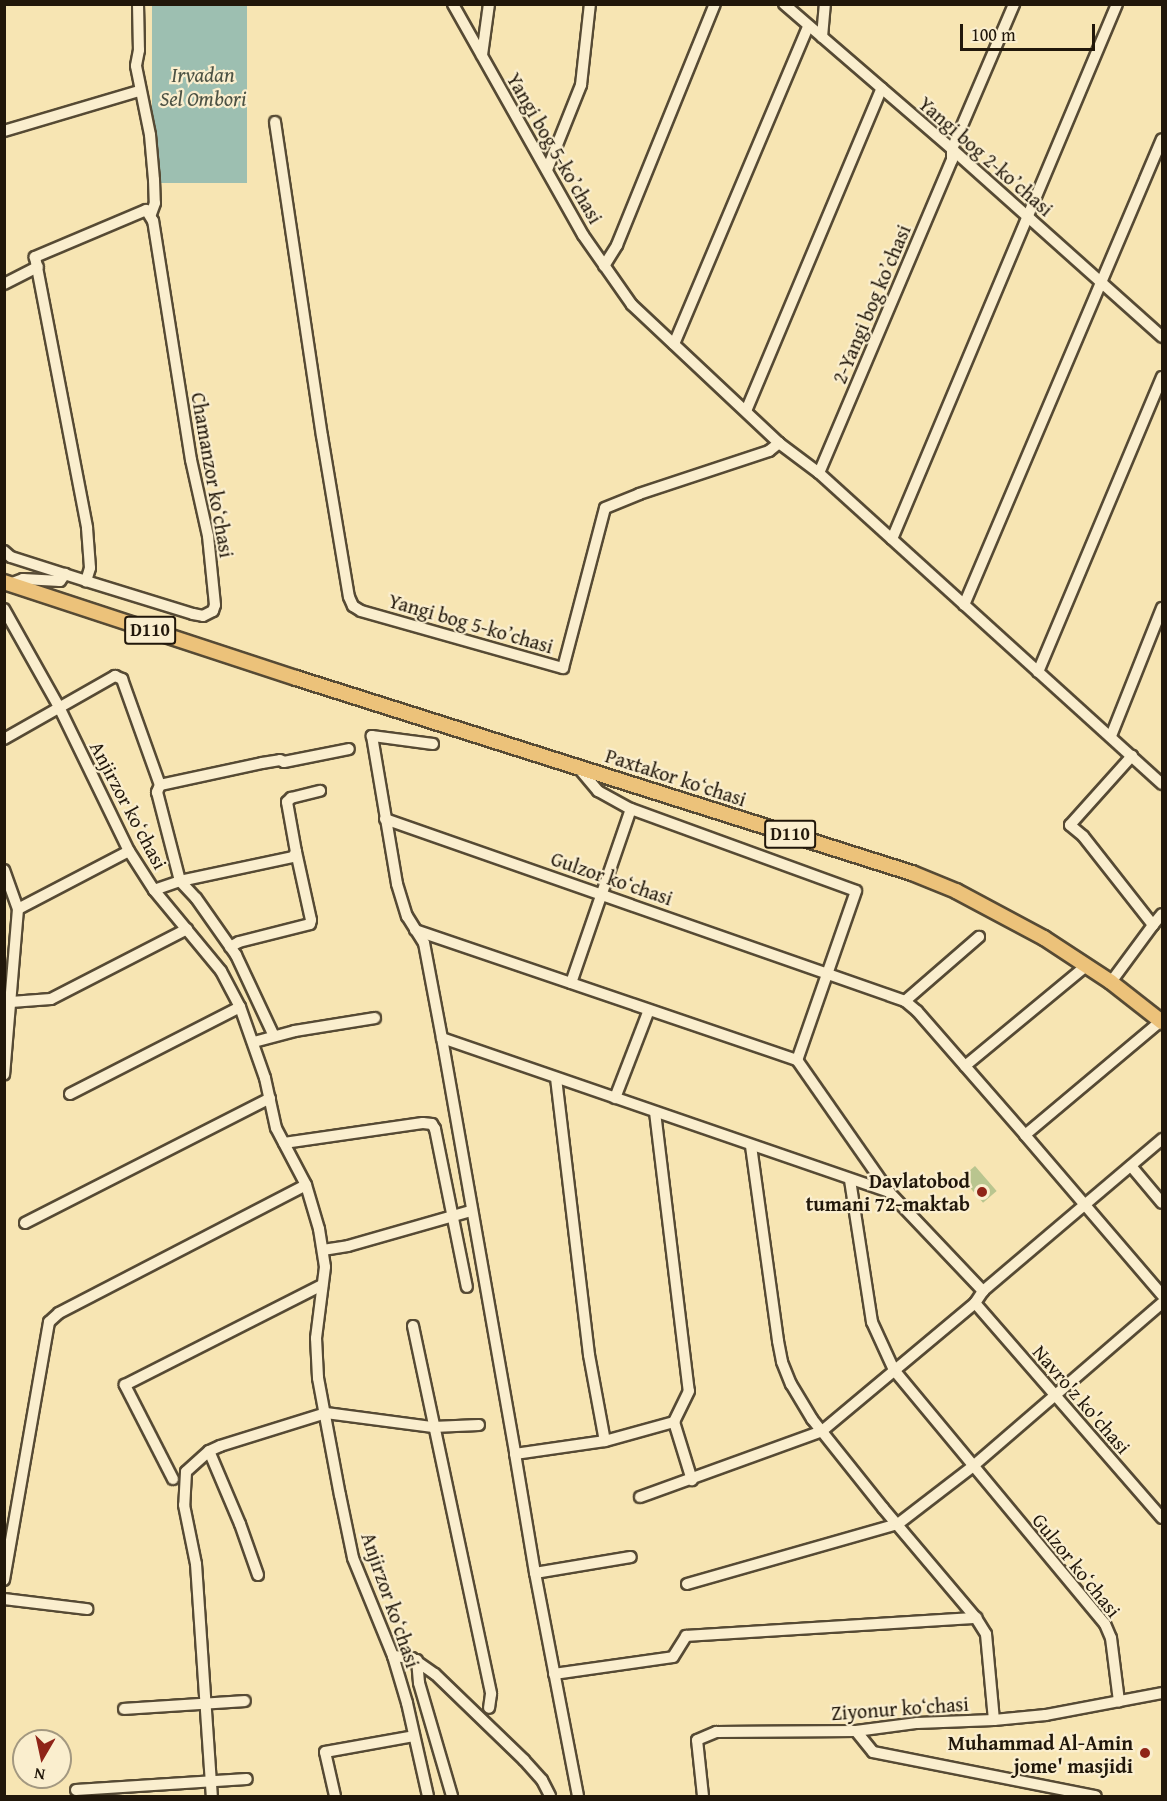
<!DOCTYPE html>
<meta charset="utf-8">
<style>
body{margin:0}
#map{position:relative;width:1167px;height:1801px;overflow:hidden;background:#f7e5b3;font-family:"Gentium Book Plus",serif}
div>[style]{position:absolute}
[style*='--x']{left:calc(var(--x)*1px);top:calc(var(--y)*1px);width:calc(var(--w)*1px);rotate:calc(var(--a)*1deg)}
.green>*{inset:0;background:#b9c58f;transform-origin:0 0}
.water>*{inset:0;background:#9dbfb1;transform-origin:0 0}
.roads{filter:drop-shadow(2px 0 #564a34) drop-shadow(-2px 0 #564a34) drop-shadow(0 2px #564a34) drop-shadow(0 -2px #564a34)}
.minor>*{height:10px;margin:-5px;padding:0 5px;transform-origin:5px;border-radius:5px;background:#faeece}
.major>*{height:14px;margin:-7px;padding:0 7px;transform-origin:7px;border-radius:7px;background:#ecc27a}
.dots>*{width:16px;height:16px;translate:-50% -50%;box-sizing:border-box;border:3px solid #faeece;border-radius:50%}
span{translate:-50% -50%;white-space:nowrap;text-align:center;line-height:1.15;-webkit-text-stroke:4.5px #faeece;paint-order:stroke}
.shield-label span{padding:2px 4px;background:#faeece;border:2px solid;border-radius:4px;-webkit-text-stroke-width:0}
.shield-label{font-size:18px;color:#21170a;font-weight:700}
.street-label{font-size:20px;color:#21170a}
.poi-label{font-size:20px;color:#21170a;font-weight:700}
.right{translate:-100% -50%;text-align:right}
.water-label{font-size:21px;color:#4c5244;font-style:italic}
.frame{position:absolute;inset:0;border:6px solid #21170a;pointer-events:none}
.north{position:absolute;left:12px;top:1729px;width:60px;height:60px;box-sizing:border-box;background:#faeece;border:2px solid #a39880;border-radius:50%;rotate:189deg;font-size:16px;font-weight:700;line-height:24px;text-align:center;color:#21170a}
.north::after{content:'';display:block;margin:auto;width:21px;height:27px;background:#8f2418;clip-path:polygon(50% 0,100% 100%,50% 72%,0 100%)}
.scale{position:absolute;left:960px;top:24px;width:135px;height:27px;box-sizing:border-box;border:3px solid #21170a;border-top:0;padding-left:8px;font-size:18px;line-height:21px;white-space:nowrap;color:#21170a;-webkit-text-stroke:4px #faeece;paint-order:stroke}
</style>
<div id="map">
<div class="green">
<div style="left:975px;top:1166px;width:33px;height:18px;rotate:49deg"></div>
</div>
<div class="water">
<div style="left:152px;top:5px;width:95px;height:178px"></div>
</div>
<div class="roads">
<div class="minor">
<div style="--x:138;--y:4;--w:46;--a:88.8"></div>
<div style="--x:139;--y:50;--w:16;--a:101"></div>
<div style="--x:136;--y:66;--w:70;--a:78.5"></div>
<div style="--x:150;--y:135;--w:45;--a:84.9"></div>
<div style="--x:154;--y:180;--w:23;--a:88"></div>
<div style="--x:155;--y:203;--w:12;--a:110"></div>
<div style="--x:784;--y:4;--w:222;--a:40.8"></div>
<div style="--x:952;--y:149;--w:282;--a:41.8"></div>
<div style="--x:822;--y:37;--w:33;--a:-85"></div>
<div style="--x:482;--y:55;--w:51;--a:-82.2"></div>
<div style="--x:275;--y:122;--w:317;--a:81.5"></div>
<div style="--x:322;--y:436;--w:163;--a:80.5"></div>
<div style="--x:349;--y:597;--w:10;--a:66"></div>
<div style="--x:353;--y:606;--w:9;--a:32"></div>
<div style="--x:361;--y:611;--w:210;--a:15.8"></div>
<div style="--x:563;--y:668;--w:165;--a:-75.3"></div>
<div style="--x:605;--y:508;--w:37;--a:-22"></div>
<div style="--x:639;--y:494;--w:137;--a:-18.3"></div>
<div style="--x:769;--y:451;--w:13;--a:-39"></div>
<div style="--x:779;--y:443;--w:202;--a:-136.8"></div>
<div style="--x:632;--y:305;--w:85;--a:-125"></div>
<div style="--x:583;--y:235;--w:265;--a:-119.4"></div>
<div style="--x:4;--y:131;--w:141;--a:-16.5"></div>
<div style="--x:547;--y:170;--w:92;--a:-68.2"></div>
<div style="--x:581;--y:85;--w:81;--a:-83.7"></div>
<div style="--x:604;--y:266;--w:25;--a:-58"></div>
<div style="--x:617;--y:245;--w:260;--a:-67.9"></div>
<div style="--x:4;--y:284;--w:38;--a:-27"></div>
<div style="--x:674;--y:344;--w:344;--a:-67.1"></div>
<div style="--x:746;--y:411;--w:350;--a:-67.2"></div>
<div style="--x:779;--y:443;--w:50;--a:36.9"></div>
<div style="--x:819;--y:473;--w:463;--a:42.2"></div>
<div style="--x:819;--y:473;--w:340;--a:-67"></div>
<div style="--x:952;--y:160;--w:11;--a:-90"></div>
<div style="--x:952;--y:149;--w:158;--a:-66.8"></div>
<div style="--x:892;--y:539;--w:580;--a:-67.19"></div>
<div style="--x:4;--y:551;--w:9;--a:41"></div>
<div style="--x:11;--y:557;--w:79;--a:17.7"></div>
<div style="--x:86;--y:581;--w:112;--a:17.1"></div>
<div style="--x:193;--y:614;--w:10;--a:11"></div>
<div style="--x:203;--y:616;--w:11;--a:-27"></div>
<div style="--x:213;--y:611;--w:6;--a:-72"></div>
<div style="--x:215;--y:605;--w:69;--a:-95.8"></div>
<div style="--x:208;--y:536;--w:78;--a:-102.6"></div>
<div style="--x:191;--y:460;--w:242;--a:-99"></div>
<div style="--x:153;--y:221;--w:13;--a:-122"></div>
<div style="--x:146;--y:210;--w:121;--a:157.1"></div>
<div style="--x:35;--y:257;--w:276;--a:79.1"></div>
<div style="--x:87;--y:528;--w:40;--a:85.7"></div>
<div style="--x:90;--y:568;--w:14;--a:107"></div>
<div style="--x:10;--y:584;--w:14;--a:-21"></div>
<div style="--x:23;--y:579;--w:37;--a:3"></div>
<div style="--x:60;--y:581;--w:9;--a:-54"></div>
<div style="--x:964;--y:605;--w:506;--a:-66.98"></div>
<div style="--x:4;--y:609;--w:112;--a:60.7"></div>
<div style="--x:59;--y:707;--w:160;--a:64.1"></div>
<div style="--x:129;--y:851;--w:46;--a:57.3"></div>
<div style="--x:154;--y:890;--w:105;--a:50.4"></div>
<div style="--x:221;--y:971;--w:41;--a:62.2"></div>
<div style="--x:240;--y:1007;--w:75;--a:70.6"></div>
<div style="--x:265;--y:1078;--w:51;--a:77.6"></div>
<div style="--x:276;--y:1128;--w:64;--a:62.2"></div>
<div style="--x:306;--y:1185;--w:46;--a:73.5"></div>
<div style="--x:319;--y:1229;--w:38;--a:81"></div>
<div style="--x:325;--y:1267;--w:72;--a:97.2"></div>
<div style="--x:316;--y:1338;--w:40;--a:87.1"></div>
<div style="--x:318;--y:1378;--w:119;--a:79.4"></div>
<div style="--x:340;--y:1495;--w:64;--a:78.3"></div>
<div style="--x:353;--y:1558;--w:106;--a:67.8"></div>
<div style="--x:393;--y:1656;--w:49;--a:73.4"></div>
<div style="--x:407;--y:1703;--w:95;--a:77.3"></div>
<div style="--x:1038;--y:672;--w:320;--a:-67.2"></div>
<div style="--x:1111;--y:736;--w:138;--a:-68.3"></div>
<div style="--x:4;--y:739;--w:128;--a:-29.6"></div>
<div style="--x:115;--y:676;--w:8;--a:23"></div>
<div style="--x:122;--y:679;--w:113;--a:70.3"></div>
<div style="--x:160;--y:785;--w:8;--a:113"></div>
<div style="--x:157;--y:792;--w:92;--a:75.5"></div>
<div style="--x:180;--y:881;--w:23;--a:47"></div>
<div style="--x:196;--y:898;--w:70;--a:54.9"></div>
<div style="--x:236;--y:955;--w:89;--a:64.9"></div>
<div style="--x:433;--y:744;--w:62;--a:-172.5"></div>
<div style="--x:372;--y:736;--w:150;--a:80.4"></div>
<div style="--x:397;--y:884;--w:34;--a:73"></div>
<div style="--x:407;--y:916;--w:32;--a:58"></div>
<div style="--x:424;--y:943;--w:97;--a:79.3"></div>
<div style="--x:442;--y:1038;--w:473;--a:19"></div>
<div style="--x:577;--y:766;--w:33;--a:50"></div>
<div style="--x:598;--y:791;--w:38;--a:29"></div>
<div style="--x:631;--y:809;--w:239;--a:20"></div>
<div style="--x:856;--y:891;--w:179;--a:109.2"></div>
<div style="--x:160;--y:785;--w:104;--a:-12.2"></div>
<div style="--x:262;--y:763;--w:18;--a:-9"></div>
<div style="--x:280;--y:760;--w:4;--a:27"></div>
<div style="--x:284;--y:762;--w:66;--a:-11.3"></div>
<div style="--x:385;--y:819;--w:551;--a:19.29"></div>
<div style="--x:905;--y:1001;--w:16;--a:40"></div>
<div style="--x:917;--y:1011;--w:164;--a:48.9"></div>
<div style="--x:1025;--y:1135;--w:211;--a:49.4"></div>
<div style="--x:4;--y:870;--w:41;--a:70.3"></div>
<div style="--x:18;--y:909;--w:166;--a:94.8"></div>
<div style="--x:154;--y:890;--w:28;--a:-19"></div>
<div style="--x:180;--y:881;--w:116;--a:-12"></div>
<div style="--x:293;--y:857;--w:6;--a:-59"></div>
<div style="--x:296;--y:852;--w:51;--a:-100.2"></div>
<div style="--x:287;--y:802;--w:6;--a:-45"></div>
<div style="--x:291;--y:798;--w:30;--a:-14"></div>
<div style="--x:18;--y:909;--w:125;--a:-27.6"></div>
<div style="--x:1153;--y:925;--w:14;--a:-51"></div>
<div style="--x:415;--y:930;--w:404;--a:18.8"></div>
<div style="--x:230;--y:947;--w:10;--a:-29"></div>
<div style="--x:239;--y:942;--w:73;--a:-14.2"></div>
<div style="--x:310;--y:924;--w:4;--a:-76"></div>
<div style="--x:311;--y:920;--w:70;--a:-102.4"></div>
<div style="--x:1111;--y:982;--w:71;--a:-53.6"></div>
<div style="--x:1153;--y:925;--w:113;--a:-128.2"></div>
<div style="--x:1083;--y:836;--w:17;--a:-140"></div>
<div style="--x:1070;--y:825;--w:93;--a:-48.1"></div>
<div style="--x:571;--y:983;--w:184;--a:-71"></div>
<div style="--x:905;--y:1001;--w:98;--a:-40.9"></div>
<div style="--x:11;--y:1002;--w:40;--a:-4.3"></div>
<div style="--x:51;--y:999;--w:153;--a:-27.2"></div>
<div style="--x:442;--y:1038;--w:422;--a:80"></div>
<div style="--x:254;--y:1042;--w:42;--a:-15"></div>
<div style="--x:295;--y:1031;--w:81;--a:-9.2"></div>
<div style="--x:797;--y:1060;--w:161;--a:55.1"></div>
<div style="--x:889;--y:1192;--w:137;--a:46.5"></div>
<div style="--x:965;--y:1066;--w:158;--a:-39.6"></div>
<div style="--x:556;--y:1078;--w:279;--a:83.2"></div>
<div style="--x:589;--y:1355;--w:87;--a:79.5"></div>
<div style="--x:605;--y:1441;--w:72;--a:-15.4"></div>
<div style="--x:70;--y:1094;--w:191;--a:-27.1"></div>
<div style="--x:615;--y:1098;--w:94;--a:-68.9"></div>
<div style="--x:655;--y:1112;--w:281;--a:83.1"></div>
<div style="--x:689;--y:1391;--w:34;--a:116"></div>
<div style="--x:674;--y:1422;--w:61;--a:72.8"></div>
<div style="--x:1025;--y:1135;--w:177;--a:-40"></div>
<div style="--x:284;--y:1143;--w:140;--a:-8.2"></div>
<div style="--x:423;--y:1123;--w:9;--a:6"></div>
<div style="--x:432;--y:1124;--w:6;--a:59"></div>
<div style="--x:435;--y:1129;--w:161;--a:78.6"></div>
<div style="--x:751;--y:1146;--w:197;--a:82.1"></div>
<div style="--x:778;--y:1341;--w:21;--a:79"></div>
<div style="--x:782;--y:1362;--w:24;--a:68"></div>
<div style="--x:791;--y:1384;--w:41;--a:59"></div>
<div style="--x:812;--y:1419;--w:114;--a:51.4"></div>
<div style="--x:883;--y:1508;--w:144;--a:49.8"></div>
<div style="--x:976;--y:1618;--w:19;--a:58"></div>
<div style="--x:986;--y:1634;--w:86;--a:84.7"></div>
<div style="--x:1131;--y:1166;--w:48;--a:50"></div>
<div style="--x:850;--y:1180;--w:144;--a:81.2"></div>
<div style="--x:872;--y:1322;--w:53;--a:65.4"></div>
<div style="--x:894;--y:1370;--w:330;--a:50.3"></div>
<div style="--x:1105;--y:1624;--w:15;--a:67"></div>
<div style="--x:1111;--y:1638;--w:64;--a:82.8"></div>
<div style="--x:25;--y:1223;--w:275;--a:-27"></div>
<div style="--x:323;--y:1250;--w:25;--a:-9"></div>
<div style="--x:348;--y:1246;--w:128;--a:-15.9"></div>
<div style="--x:975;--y:1303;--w:285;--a:49"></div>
<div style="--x:413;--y:1326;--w:376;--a:78"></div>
<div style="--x:491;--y:1694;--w:14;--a:98"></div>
<div style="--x:209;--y:1451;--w:31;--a:138"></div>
<div style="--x:186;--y:1472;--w:33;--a:93"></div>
<div style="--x:184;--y:1505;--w:60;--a:78.5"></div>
<div style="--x:196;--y:1564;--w:233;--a:86.1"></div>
<div style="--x:173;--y:1479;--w:106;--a:-117.1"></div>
<div style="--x:125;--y:1385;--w:221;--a:-26.9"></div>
<div style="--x:640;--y:1497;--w:194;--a:-19.9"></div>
<div style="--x:822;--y:1431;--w:199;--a:-39.9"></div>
<div style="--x:975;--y:1303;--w:14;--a:-56"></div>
<div style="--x:983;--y:1291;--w:235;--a:-40.3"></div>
<div style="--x:535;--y:1573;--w:97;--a:-9.5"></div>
<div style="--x:258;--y:1575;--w:54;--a:-109.4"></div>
<div style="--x:240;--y:1524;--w:79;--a:-113"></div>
<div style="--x:209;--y:1451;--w:12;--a:-24"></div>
<div style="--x:220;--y:1446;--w:111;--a:-17.3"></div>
<div style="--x:326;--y:1413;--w:108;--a:7.5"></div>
<div style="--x:433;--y:1427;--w:46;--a:-2.5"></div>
<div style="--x:4;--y:1580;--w:262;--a:-80.1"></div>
<div style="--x:49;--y:1322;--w:13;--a:-42"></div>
<div style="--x:59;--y:1313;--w:278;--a:-27.4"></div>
<div style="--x:687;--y:1584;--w:219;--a:-15.9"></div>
<div style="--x:898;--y:1524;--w:93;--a:-37.6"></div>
<div style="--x:972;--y:1467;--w:251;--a:-40.8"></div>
<div style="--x:4;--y:1599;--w:84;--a:6.9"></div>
<div style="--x:393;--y:1656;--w:19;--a:6"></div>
<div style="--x:412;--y:1658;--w:28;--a:35"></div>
<div style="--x:435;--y:1674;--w:124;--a:44"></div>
<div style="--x:524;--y:1760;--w:27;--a:48"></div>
<div style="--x:542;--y:1780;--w:18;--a:63"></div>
<div style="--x:417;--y:1660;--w:23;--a:85"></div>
<div style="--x:419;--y:1683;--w:118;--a:73.7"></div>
<div style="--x:554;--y:1674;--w:120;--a:-8.1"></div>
<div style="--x:673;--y:1657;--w:25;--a:-58"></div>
<div style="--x:686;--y:1636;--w:291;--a:-3.6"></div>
<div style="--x:124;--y:1709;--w:121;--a:-3.8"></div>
<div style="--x:856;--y:1731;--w:27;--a:51"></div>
<div style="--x:873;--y:1752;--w:227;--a:11.2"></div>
<div style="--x:76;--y:1790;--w:171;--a:-3.7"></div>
<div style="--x:335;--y:1796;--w:45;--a:-102.8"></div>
<div style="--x:325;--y:1752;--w:90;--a:-10.2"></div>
<div style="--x:578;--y:1796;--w:227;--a:-100.9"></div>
<div style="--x:535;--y:1573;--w:121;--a:-99.5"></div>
<div style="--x:515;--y:1454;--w:91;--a:-8.2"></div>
<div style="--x:703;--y:1796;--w:56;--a:-96.1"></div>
<div style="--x:697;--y:1740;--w:21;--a:-23"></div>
<div style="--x:716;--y:1732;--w:140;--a:-0.4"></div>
<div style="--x:856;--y:1731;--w:62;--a:-7.5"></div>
<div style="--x:917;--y:1723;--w:77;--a:-2.2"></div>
<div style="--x:994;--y:1720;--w:52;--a:-5.5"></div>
<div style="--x:1046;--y:1715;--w:118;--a:-10.7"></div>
</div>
<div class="major">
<div style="--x:4;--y:582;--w:307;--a:18.2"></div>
<div style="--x:296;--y:678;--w:646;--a:17.57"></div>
<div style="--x:912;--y:873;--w:48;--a:22.2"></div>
<div style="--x:956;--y:891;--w:100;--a:28.1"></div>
<div style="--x:1044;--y:938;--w:80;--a:33.3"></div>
<div style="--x:1111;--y:982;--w:65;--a:38.1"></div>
</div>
</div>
<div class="dots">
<div style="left:982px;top:1192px;background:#8f2418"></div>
<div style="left:1145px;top:1753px;background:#8f2418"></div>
</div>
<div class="shield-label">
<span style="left:150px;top:630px">D110</span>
<span style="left:790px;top:834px">D110</span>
</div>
<div class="street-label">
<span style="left:555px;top:148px;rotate:60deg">Yangi bog 5-koʼchasi</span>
<span style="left:986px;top:156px;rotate:41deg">Yangi bog 2-koʼchasi</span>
<span style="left:871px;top:304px;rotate:-67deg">2-Yangi bog koʼchasi</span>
<span style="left:213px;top:475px;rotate:80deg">Chamanzor koʻchasi</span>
<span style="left:471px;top:623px;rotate:16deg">Yangi bog 5-koʼchasi</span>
<span style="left:676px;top:777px;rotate:18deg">Paxtakor koʻchasi</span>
<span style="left:129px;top:805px;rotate:62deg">Anjirzor koʻchasi</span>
<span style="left:612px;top:878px;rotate:19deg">Gulzor koʻchasi</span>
<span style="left:1082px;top:1399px;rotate:49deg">Navro'z ko'chasi</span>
<span style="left:1077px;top:1565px;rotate:51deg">Gulzor koʻchasi</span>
<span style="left:391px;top:1600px;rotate:71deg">Anjirzor koʻchasi</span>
<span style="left:900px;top:1708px;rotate:-4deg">Ziyonur koʻchasi</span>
</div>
<div class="poi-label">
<span class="right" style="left:970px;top:1192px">Davlatobod<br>tumani 72-maktab</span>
<span class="right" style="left:1133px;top:1754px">Muhammad Al-Amin<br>jome' masjidi</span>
</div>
<div class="water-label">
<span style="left:203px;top:87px">Irvadan<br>Sel Ombori</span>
</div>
<div class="frame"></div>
<div class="north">N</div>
<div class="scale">100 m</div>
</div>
